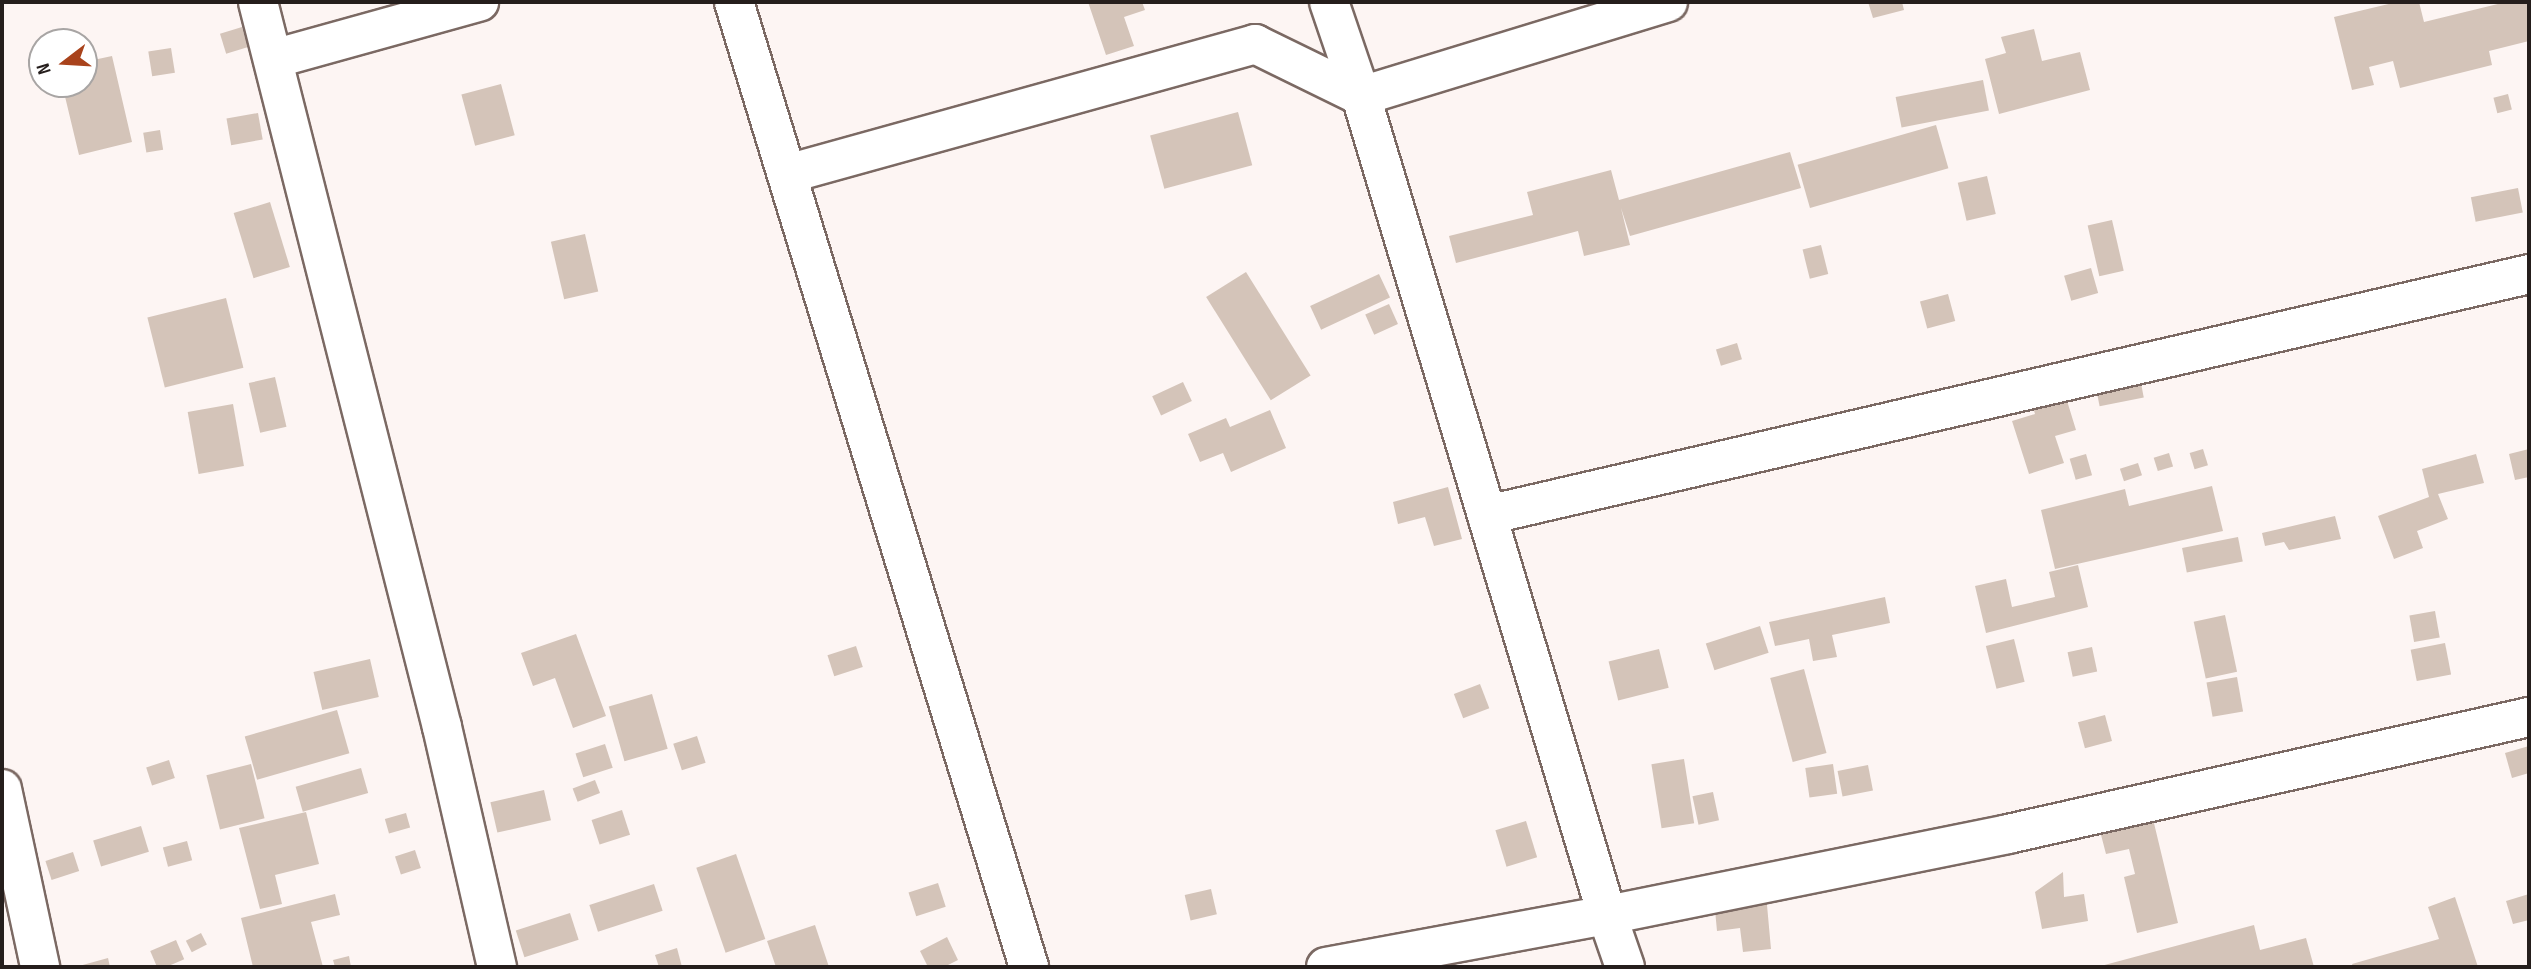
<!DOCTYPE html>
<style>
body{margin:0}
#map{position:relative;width:2531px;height:969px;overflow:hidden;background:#fdf5f3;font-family:"Sofia Sans Condensed",sans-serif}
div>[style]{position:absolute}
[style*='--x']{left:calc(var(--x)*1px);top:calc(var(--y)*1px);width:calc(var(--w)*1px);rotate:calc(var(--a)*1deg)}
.building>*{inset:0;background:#d4c4b9;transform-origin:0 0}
.roads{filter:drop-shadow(2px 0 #7b6963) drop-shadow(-2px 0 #7b6963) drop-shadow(0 2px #7b6963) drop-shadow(0 -2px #7b6963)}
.minor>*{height:38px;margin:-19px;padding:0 19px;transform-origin:19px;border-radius:19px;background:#fff}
.tertiary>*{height:38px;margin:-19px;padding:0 19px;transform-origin:19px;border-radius:19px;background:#fff}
span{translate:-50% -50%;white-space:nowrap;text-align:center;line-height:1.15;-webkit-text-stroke:7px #fff;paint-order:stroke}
.frame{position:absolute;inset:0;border:4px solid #251e1c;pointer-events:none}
.north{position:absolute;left:28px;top:28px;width:70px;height:70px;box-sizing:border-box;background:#fff;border:2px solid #a8a5a4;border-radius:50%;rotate:253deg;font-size:19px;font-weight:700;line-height:28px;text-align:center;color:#251e1c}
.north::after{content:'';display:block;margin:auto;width:24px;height:32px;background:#a9431c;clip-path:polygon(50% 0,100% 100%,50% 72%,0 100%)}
</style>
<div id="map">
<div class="building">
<div style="clip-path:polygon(1088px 2px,1142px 2px,1145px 10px,1124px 17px,1134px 46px,1106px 55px)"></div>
<div style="clip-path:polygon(1868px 2px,1902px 2px,1904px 10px,1873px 18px)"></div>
<div style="clip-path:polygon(2397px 2px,2419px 2px,2424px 22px,2506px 2px,2529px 2px,2529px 41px,2489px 51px,2492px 65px,2400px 88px,2393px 61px,2369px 67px,2374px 85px,2352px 90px,2334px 17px)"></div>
<div style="left:242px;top:27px;width:21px;height:23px;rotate:73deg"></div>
<div style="clip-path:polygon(2034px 29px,2042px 61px,2080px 52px,2090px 90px,1999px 114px,1985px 59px,2006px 53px,2001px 37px)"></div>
<div style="left:171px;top:48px;width:25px;height:23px;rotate:81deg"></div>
<div style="clip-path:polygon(112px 56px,132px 142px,79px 155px,62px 84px,84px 84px,84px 62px)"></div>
<div style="left:1983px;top:80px;width:31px;height:89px;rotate:79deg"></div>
<div style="left:501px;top:84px;width:53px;height:41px;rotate:75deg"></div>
<div style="left:2508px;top:94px;width:16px;height:15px;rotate:76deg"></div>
<div style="left:1238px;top:112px;width:55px;height:91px;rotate:75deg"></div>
<div style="left:258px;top:113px;width:27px;height:32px;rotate:80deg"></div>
<div style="left:1936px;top:125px;width:45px;height:144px;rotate:74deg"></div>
<div style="left:160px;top:130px;width:20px;height:17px;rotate:81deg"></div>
<div style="clip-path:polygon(1790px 152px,1801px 188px,1630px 236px,1621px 208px,1630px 245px,1584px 256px,1578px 231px,1456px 263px,1449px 236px,1533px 215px,1527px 192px,1611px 170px,1619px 200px)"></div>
<div style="left:1987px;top:176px;width:39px;height:30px;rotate:77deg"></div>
<div style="left:2518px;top:188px;width:25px;height:48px;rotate:79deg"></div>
<div style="left:270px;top:202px;width:68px;height:38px;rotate:73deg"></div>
<div style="left:2112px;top:220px;width:52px;height:25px;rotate:77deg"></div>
<div style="left:585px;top:234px;width:59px;height:35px;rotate:77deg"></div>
<div style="left:1821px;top:245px;width:30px;height:19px;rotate:76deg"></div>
<div style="left:2091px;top:268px;width:26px;height:28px;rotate:74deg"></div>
<div style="left:1246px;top:272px;width:122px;height:47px;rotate:58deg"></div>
<div style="left:1379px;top:274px;width:26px;height:76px;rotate:65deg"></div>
<div style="left:1948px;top:294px;width:28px;height:29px;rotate:75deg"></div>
<div style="left:226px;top:298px;width:72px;height:81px;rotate:76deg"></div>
<div style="left:1389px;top:304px;width:22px;height:26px;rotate:66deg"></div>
<div style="left:1737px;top:343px;width:17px;height:22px;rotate:73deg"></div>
<div style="left:2139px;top:373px;width:25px;height:45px;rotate:79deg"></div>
<div style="left:275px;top:377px;width:51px;height:27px;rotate:77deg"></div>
<div style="left:1183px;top:382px;width:21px;height:34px;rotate:65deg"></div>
<div style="clip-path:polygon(2064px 391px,2076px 430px,2055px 436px,2064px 463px,2029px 474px,2012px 421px,2035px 414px,2031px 401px)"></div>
<div style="left:233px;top:404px;width:63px;height:46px;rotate:80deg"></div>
<div style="clip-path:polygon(1270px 410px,1286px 448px,1231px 472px,1223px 453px,1200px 462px,1188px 434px,1226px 418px,1230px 427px)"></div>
<div style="left:2203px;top:449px;width:17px;height:14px;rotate:73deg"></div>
<div style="clip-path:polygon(2529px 449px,2529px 477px,2515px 480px,2509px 454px)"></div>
<div style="left:2169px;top:453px;width:14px;height:16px;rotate:73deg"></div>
<div style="left:2086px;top:454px;width:22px;height:17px;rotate:74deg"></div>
<div style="clip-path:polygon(2476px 454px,2484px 483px,2438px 494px,2448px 519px,2417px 531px,2423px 548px,2394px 559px,2378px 516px,2429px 497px,2422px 469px)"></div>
<div style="left:2138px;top:463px;width:13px;height:19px;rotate:72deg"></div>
<div style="clip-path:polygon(2212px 486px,2223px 531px,2055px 569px,2041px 510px,2125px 489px,2129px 506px)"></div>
<div style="clip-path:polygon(1448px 487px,1462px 539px,1434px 546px,1425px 517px,1398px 524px,1393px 502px)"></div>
<div style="clip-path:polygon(2335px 516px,2341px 539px,2289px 550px,2284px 542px,2265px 546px,2262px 533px)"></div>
<div style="left:2238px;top:537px;width:25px;height:57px;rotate:79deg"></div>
<div style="clip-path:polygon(2078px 565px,2088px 607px,1986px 633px,1975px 586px,2006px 579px,2012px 607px,2055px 597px,2049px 572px)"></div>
<div style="clip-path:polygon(1885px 597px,1890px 623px,1832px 635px,1837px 657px,1813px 661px,1809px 639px,1775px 646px,1769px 622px)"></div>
<div style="left:2435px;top:611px;width:27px;height:26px;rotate:80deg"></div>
<div style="left:2225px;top:615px;width:58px;height:32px;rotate:78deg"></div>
<div style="left:1760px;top:626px;width:28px;height:57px;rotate:72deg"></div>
<div style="clip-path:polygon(576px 634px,606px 716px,573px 728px,555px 678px,533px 686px,521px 653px)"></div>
<div style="left:2014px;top:639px;width:44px;height:29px;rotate:76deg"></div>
<div style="left:2445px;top:643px;width:32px;height:35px;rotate:79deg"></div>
<div style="left:856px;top:646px;width:22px;height:30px;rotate:72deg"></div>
<div style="left:2092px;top:647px;width:25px;height:25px;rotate:78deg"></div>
<div style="left:1659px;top:649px;width:40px;height:52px;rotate:76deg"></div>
<div style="left:370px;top:659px;width:39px;height:58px;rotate:77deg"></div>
<div style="left:1804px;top:669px;width:87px;height:35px;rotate:75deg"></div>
<div style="left:2237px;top:677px;width:35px;height:31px;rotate:80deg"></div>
<div style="left:1480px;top:684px;width:26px;height:28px;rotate:69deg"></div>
<div style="left:652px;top:694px;width:57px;height:45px;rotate:74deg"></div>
<div style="left:337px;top:710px;width:45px;height:96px;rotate:74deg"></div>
<div style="left:2105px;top:715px;width:27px;height:28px;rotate:75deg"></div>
<div style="left:697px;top:736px;width:28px;height:25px;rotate:72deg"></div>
<div style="left:605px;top:744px;width:25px;height:31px;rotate:72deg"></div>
<div style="clip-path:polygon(2529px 746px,2529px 773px,2512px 778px,2505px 753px)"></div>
<div style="left:1684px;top:759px;width:65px;height:33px;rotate:81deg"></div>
<div style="left:169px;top:760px;width:19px;height:24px;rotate:72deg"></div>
<div style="left:251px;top:764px;width:56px;height:46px;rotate:76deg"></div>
<div style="left:1833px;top:764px;width:30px;height:28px;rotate:82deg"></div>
<div style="left:1868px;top:765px;width:26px;height:31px;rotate:79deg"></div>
<div style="left:361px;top:768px;width:26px;height:68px;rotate:74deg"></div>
<div style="left:595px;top:780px;width:14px;height:24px;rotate:69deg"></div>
<div style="left:544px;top:790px;width:31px;height:55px;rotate:77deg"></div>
<div style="left:1713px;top:792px;width:29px;height:21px;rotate:78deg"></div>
<div style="left:622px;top:810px;width:26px;height:32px;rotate:72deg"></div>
<div style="clip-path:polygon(306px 812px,319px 864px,275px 875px,282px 904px,260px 909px,239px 828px)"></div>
<div style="left:406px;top:813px;width:15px;height:22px;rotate:74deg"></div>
<div style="clip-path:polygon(2153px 819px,2178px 923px,2137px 933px,2124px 877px,2135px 874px,2129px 849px,2106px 854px,2100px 831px)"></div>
<div style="left:1526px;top:821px;width:38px;height:32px;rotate:73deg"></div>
<div style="left:141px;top:826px;width:27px;height:50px;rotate:73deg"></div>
<div style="left:187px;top:841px;width:20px;height:25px;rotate:75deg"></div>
<div style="left:415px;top:850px;width:19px;height:21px;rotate:72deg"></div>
<div style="left:73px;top:852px;width:20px;height:29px;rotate:72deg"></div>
<div style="left:736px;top:854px;width:90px;height:42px;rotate:71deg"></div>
<div style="clip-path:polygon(2063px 872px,2064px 897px,2084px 894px,2088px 921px,2042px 929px,2035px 892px)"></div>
<div style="left:938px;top:883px;width:25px;height:31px;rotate:72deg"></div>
<div style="left:654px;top:884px;width:28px;height:68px;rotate:72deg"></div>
<div style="left:1211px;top:889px;width:26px;height:27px;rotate:77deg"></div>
<div style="clip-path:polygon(335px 894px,340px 915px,311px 922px,323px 967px,253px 967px,241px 918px)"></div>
<div style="clip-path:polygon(1766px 894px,1771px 949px,1743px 952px,1740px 928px,1717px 931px,1714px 899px)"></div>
<div style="clip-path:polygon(2529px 894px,2529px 920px,2513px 924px,2506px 901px)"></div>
<div style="clip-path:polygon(2455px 897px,2478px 967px,2353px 967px,2352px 964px,2439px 939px,2428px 907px)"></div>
<div style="left:570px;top:913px;width:28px;height:57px;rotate:72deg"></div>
<div style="clip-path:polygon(815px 925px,829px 967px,776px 967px,767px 941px)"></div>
<div style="clip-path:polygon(2254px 925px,2260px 950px,2306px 938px,2314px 967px,2097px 967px)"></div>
<div style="left:201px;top:933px;width:13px;height:17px;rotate:63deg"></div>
<div style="clip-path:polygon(947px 937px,958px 960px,944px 967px,928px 967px,920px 951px)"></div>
<div style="left:176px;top:940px;width:21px;height:28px;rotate:67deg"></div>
<div style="clip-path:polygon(677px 948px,682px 967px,659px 967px,655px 955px)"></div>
<div style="clip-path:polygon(349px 956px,351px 967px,335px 967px,333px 960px)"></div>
<div style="clip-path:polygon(108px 958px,110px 967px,79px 967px,79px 966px)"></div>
</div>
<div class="roads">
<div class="minor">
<div style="--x:258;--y:2;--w:748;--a:75.76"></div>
<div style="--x:442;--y:727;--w:246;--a:77.1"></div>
<div style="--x:1329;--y:2;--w:99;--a:71.2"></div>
<div style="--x:1361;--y:96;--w:855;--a:73.28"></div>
<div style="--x:1607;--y:915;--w:55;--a:70.9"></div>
<div style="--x:273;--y:59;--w:214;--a:-15.5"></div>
<div style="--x:787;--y:174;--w:486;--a:-15.5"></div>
<div style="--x:1255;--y:44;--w:118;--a:26.1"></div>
<div style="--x:1361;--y:96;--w:321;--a:-17"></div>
<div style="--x:1487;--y:515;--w:1070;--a:-13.02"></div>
<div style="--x:2;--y:789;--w:182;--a:77.9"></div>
<div style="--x:1326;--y:967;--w:286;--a:-10.5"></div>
<div style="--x:1607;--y:915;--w:409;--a:-11.4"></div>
<div style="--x:2008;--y:834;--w:534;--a:-12.66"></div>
</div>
<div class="tertiary">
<div style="--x:734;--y:2;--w:1009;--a:73"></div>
</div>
</div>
<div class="frame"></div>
<div class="north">N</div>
</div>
